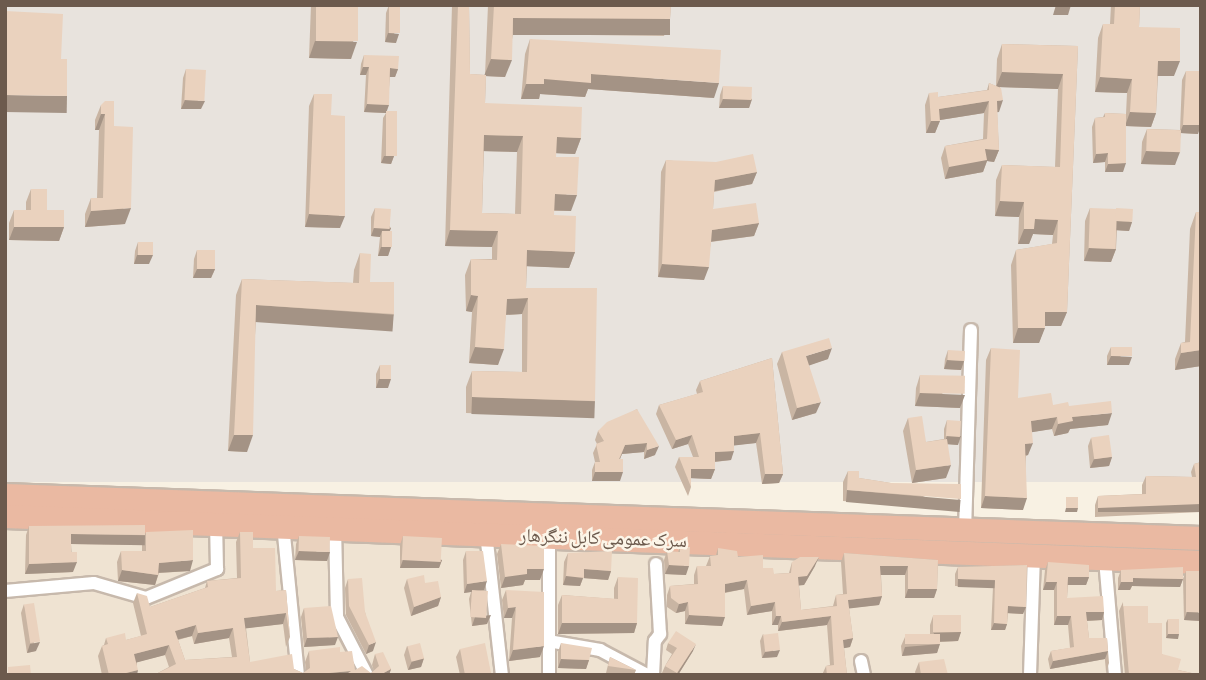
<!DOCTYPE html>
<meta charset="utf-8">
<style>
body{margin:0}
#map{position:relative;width:1206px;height:680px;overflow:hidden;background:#f8f1e3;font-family:"Asap Condensed","Noto Naskh Arabic",sans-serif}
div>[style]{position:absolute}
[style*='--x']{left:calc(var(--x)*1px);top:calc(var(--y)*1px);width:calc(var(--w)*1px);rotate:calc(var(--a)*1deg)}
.residential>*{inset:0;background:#efe3d2}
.industrial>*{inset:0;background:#e8e3dd;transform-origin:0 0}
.roads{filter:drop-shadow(2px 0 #c7b9ac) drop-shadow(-2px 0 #c7b9ac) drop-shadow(0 2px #c7b9ac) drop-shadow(0 -2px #c7b9ac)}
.street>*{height:12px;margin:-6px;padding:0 6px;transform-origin:6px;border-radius:6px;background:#fff}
.highway>*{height:23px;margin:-11.5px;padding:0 11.5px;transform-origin:11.5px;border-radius:11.5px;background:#eab9a2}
.wall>*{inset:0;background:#c9b5a3}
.shaded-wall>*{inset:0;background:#a49385;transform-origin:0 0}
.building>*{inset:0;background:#ead2be;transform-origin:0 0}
span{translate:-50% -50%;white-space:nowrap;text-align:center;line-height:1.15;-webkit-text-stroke:5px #fcf5e8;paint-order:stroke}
.street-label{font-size:19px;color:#6c5a4d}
.frame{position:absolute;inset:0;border:7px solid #6c5a4d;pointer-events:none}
</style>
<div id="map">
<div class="residential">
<div style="clip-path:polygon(5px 517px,1201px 567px,1201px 675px,5px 675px)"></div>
</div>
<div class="industrial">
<div style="left:5px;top:5px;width:1196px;height:477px"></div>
</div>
<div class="roads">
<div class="street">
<div style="--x:283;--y:525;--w:151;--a:84.3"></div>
<div style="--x:335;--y:527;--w:90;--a:88.7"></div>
<div style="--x:337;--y:617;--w:65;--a:62.7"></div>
<div style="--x:965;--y:532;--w:202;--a:-88.3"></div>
<div style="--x:486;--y:533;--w:143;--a:83.6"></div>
<div style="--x:1105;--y:559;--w:116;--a:85.1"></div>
<div style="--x:5;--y:591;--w:89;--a:-5.1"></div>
<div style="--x:94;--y:583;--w:54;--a:16.1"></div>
<div style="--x:146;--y:598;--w:77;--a:-22.2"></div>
<div style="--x:217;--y:569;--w:46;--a:-91.2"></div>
<div style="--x:548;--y:641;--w:53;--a:9.8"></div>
<div style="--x:600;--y:650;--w:53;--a:28"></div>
<div style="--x:861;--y:661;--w:14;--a:78"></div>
<div style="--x:549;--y:675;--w:140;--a:-90"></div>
<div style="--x:653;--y:675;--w:34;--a:-87"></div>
<div style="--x:655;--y:641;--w:9;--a:-54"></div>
<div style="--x:660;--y:634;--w:70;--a:-93.3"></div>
<div style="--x:1030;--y:675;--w:119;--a:-88.1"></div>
</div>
<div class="highway">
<div style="--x:5;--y:495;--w:1197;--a:2.06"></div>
<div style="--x:5;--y:516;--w:1197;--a:2.2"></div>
</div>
</div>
<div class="wall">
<div style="clip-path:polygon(311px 5px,358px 5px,351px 59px,309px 58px)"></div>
<div style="clip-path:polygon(389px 5px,396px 43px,385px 42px,386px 13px)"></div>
<div style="clip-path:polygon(evenodd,452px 5px,469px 5px,470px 74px,485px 75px,488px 5px,671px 5px,670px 19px,664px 36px,513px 34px,505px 77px,486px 76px,485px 103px,581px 138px,575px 154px,556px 153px,556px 157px,571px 211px,554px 211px,554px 215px,575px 252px,569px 268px,527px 266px,526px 288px,595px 401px,589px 417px,466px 413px,466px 387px,472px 371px,522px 372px,522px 314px,506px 315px,498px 365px,469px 363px,472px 312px,466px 311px,465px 275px,471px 259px,492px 259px,492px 247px,445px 246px,452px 5px,484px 151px,517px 152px,515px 214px,482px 213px,484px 151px)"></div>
<div style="clip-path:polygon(1111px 5px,1140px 5px,1139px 27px,1174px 76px,1158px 76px,1156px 113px,1151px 127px,1126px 126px,1123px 172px,1105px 172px,1105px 162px,1093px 163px,1092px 127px,1095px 118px,1103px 117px,1105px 113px,1126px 114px,1127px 93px,1095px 92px,1098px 38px,1103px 24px,1110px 24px)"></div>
<div style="clip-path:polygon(530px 39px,714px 98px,588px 89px,585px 97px,540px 94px,539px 99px,521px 99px,525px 54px)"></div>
<div style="clip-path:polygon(1002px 44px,1078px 46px,1067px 312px,1061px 326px,1045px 326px,1039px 343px,1013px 343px,1011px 265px,1016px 250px,1052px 244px,1053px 235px,1033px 234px,1029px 244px,1018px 244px,1019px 217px,995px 216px,996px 180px,1002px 165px,1055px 167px,1058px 89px,1000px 87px,999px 112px,997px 112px,999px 150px,994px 162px,987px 161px,983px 172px,945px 179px,941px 158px,945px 146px,983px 139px,984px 113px,940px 120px,935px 133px,926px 133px,925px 105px,929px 93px,938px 97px,987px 90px,989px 83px,996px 86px,997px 59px)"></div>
<div style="clip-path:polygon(364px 55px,398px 69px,395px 77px,390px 77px,387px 111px,394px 156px,391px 164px,381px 163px,383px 118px,386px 113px,364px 112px,366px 75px,360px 75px,361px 64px)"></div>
<div style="clip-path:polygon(186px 69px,201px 109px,181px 109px,183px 78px)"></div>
<div style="clip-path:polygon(1186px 71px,1198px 134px,1181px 133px,1175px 165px,1141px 164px,1142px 142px,1147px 129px,1180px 130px,1182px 80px)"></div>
<div style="clip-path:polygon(723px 86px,752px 99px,749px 108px,719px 108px,720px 95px)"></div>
<div style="clip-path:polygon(314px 94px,331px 115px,340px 228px,305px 227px,309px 106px)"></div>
<div style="clip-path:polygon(101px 105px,114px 126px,125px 224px,85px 227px,85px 214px,91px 198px,97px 198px,99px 130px,95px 130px,95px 120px)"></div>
<div style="clip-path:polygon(666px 160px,757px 172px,752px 184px,714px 192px,713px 209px,759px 223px,754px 236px,711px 242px,704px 280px,658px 277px,661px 172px)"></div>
<div style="clip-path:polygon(31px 189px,47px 210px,64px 227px,59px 241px,9px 240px,9px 223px,14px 210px,26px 210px,26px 202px)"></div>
<div style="clip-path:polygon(375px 208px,391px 228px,390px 231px,391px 247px,388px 256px,378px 256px,380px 237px,371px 236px,371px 217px)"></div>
<div style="clip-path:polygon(1090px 208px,1132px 222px,1129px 231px,1117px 230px,1116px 249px,1111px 262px,1084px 261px,1085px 221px)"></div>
<div style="clip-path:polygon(1196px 212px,1201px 366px,1175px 370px,1175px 359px,1181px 343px,1185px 342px,1190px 229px)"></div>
<div style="clip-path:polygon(138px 242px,149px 264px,134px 264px,135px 251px)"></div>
<div style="clip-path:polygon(197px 250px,215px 269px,211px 278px,193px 278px,194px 259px)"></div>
<div style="clip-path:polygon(360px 253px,370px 282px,394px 314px,388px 330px,256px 321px,247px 452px,228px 451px,236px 295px,242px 279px,353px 283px,354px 270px)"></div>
<div style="clip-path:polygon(1111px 347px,1129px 365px,1107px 365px,1107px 356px)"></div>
<div style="clip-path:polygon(991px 348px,1018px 398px,1053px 405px,1069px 406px,1108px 425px,1070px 429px,1068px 433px,1054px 436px,1052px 429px,1032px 432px,1028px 455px,1026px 456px,1023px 510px,981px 508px,986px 360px)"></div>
<div style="clip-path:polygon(948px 350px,964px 361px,961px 370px,944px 369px,945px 359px)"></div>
<div style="clip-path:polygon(782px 352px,828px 359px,809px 365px,816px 413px,792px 420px,777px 364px)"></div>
<div style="clip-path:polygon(772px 358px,783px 474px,779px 483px,762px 484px,756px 443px,734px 445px,731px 460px,715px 462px,715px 469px,711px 479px,691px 478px,691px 487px,688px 496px,675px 467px,679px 457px,693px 457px,688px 444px,672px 449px,656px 414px,659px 405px,697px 394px,696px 390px,700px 381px)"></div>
<div style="clip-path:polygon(380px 365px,388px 388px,376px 388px,376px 374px)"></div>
<div style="clip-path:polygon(920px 375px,960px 408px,915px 406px,916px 388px)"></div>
<div style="clip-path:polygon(637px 409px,655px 455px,644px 459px,644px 452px,622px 454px,620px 459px,620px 481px,592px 481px,592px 470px,595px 462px,593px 453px,597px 444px,595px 440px,598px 431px)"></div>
<div style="clip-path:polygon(908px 418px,926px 442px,944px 439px,944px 429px,947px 420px,958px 445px,948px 444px,946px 478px,912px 483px,903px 431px)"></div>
<div style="clip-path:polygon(1091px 438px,1112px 457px,1109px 466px,1090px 468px,1088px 446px)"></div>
<div style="clip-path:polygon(1201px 462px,1201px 512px,1095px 517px,1095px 505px,1098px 496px,1142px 494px,1142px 485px,1146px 476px,1192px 477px,1191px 472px,1194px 464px)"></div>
<div style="clip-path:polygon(848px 471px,859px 478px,891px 483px,957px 510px,843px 501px,843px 482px)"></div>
<div style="clip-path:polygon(29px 526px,145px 535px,146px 532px,190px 571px,159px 573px,155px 585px,118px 581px,117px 562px,121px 551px,142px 551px,142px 542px,141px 545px,71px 544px,73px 572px,25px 574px,26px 535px)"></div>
<div style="clip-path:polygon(evenodd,240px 532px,253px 548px,276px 591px,286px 590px,290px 637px,286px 647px,283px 624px,246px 628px,250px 662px,294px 669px,303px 673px,306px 671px,305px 662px,309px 651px,340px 652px,355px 670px,371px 673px,374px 671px,372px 665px,375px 654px,391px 669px,389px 675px,154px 675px,169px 667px,165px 655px,137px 662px,137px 675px,102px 675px,98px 656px,102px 646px,104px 645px,106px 638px,126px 640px,141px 636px,133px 603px,137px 593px,150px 607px,205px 588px,207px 581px,237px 578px,236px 542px,240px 532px,192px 636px,194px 644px,229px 638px,232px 657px,185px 660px,178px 640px,192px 636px)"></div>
<div style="clip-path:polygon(299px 536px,327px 561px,295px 560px,296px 544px)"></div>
<div style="clip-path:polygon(403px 536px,442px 560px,439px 568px,400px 568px,400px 545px)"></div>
<div style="clip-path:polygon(501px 544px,540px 580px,525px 580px,523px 585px,501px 588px,497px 554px)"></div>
<div style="clip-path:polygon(680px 547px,686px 575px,665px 574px,664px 560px,667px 551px,678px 552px)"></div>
<div style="clip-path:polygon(718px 548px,774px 574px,789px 573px,792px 562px,815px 566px,804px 585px,799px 585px,801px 610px,833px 606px,836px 595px,843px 594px,841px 562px,844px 553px,938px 560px,937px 589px,934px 598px,905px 598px,905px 575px,881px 575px,882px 596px,879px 605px,849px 608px,853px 638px,850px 647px,844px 648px,847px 675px,822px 675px,826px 666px,830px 665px,827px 625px,778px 631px,778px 625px,772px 625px,772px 611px,747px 615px,744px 589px,725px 593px,722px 626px,685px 624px,685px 611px,676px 613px,667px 607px,667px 595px,670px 586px,694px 584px,694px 575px,697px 566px,706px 566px,710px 556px,716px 555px)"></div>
<div style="clip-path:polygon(466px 551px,484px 590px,487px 624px,472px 626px,469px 599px,471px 592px,464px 593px,463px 560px)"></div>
<div style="clip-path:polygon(568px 553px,611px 571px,608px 580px,583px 578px,580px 586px,563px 585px,564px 562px)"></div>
<div style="clip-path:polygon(1048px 562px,1089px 577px,1086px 585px,1068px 585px,1067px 598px,1104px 612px,1102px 620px,1087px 621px,1089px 638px,1107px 638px,1109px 663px,1106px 672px,1105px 659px,1050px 669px,1048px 659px,1051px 651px,1070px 648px,1068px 625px,1054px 625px,1054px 590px,1043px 590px,1045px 570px)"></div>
<div style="clip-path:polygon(1027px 565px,1023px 614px,1008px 613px,1007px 624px,1005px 630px,991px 630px,993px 587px,955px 586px,955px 574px,958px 567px)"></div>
<div style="clip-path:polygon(1121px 570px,1183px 579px,1180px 587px,1132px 586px,1130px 590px,1118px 590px,1118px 578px)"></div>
<div style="clip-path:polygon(1186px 571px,1201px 621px,1184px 620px,1183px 579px)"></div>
<div style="clip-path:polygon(618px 577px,637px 623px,634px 633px,558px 634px,558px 605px,562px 595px,614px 599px,614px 588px)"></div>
<div style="clip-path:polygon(348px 579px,365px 612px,373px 651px,366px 654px,346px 615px,345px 588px)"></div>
<div style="clip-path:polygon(407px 579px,425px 583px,441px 597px,438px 606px,411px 616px,404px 588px)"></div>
<div style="clip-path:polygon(506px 590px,540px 657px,509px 661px,512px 618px,504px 618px,502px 600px)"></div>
<div style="clip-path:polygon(1123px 602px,1123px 606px,1148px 623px,1162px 654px,1178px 670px,1201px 675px,1125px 675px,1119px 611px)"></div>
<div style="clip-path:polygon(24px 604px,36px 651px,27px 653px,21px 613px)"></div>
<div style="clip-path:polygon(304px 608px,335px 645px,304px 647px,301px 617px)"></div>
<div style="clip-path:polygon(933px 616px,961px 632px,958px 641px,940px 642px,937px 653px,902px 656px,901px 646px,905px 637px,930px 635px,930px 625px)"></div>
<div style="clip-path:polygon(1168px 619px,1178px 639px,1166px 638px,1166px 623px)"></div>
<div style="clip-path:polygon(763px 634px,777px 657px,762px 658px,760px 641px)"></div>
<div style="clip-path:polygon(561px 643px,589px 660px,586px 669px,558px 668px,558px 652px)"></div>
<div style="clip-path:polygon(668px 643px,693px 651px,678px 675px,665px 675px,662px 673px,665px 666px,672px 654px,666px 650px)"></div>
<div style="clip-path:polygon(407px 646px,424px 658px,421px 667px,408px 670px,404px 655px)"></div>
<div style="clip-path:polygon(460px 649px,491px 673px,503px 675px,460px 675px,456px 657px)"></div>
<div style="clip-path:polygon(610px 657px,636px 670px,634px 675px,615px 675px,606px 673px)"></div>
<div style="clip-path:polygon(919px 662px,948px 675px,916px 675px,915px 672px)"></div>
</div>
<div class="shaded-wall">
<div style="clip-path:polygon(1056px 5px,1071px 5px,1068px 15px,1053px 15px)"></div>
<div style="left:513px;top:18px;width:157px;height:17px"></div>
<div style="clip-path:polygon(388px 33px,399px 34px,396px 43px,385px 42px)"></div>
<div style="clip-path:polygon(315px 41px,357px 42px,351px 59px,309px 58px)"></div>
<div style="clip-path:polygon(491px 59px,512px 60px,505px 77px,484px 76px)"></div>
<div style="clip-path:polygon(1158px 61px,1180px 61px,1174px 76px,1153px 76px)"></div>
<div style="clip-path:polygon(363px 67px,369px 67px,366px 75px,360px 75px)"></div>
<div style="clip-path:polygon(390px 68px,398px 69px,395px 77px,388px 77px)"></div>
<div style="clip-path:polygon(1002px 72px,1063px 74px,1058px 89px,996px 87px)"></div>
<div style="clip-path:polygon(591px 74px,719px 83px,714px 98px,588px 89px,585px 97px,540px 94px,539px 99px,521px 99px,526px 84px,544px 79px)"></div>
<div style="clip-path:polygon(1100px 77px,1132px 79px,1127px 93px,1095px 92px)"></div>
<div style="left:5px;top:95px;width:62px;height:17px;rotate:1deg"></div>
<div style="clip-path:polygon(723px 99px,752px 99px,749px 108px,719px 108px)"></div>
<div style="clip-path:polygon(185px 100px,205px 101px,201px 109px,181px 109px)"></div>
<div style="clip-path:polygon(1003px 100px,999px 112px,992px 113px,997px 101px)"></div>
<div style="clip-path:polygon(989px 101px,984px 113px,934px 121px,939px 109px)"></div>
<div style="clip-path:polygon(367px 104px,389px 105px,386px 113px,364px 112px)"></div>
<div style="clip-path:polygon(1130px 112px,1156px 113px,1151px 127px,1125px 126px)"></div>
<div style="clip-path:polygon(101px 114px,105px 114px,99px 130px,95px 130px)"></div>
<div style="clip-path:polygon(931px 121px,940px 121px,935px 133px,926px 133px)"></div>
<div style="clip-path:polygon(1183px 125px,1201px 125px,1198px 134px,1180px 133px)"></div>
<div style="clip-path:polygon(484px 135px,523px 136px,517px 152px,478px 151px)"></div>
<div style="clip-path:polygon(557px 137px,581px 138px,575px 154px,551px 153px)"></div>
<div style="clip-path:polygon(985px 149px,999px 150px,994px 162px,987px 161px,983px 172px,945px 179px,949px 167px)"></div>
<div style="clip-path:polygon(1146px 151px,1180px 152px,1175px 165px,1141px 164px)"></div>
<div style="clip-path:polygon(1108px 153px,1105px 162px,1093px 163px,1096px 154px)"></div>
<div style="clip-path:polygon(384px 156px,394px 156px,391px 164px,381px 163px)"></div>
<div style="clip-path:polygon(1126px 163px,1123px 172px,1105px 172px,1108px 164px)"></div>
<div style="clip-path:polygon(757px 172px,752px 184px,710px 192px,715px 180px)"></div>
<div style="clip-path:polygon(555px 194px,577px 195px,571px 211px,549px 210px)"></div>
<div style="clip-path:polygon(1000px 201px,1024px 202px,1019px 217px,995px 216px)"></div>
<div style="clip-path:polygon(131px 208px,125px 224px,85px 227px,91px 211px)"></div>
<div style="clip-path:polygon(309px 214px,345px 216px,340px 228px,305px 227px)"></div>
<div style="clip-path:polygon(1035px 219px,1058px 220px,1053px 235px,1033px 234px,1029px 244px,1018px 244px,1024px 229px)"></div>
<div style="clip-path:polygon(1116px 221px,1132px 222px,1129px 231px,1112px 230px)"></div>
<div style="clip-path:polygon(759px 223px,754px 236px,708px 242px,712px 230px)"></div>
<div style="clip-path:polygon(14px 227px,64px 227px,59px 241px,9px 240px)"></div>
<div style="clip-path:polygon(374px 228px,391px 228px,387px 237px,382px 231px,380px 237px,371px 236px)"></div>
<div style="clip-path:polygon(450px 230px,498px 231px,492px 247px,445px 246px)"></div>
<div style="clip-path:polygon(381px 247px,391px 247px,388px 256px,378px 256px)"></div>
<div style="clip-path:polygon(1089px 248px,1116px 249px,1111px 262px,1084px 261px)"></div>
<div style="clip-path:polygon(527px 250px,575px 252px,569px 268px,521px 266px)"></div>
<div style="clip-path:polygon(137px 255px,153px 255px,149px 264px,134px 264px)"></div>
<div style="clip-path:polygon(662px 264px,709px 267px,704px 280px,658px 277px)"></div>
<div style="clip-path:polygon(197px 269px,215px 269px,211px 278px,193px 278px)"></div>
<div style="clip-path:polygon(471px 295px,478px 296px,472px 312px,466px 311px)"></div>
<div style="clip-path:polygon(528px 298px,522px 314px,502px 315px,507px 299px)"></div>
<div style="left:256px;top:305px;width:138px;height:17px;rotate:4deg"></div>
<div style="clip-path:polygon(1045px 312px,1067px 312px,1061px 326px,1040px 326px)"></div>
<div style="clip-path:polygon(1018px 328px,1045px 328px,1039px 343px,1013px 343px)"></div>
<div style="clip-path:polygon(475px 347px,504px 349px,498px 365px,469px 363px)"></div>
<div style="clip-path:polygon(832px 348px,828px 359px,802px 368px,806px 356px)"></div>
<div style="clip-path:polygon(1201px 350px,1201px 366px,1175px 370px,1181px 353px)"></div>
<div style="clip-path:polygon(1111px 356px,1132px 357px,1129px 365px,1107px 365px)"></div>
<div style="clip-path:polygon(947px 360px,964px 361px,961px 370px,944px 369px)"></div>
<div style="clip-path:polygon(379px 379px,391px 379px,388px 388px,376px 388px)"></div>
<div style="clip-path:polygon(920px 393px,965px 395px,960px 408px,915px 406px)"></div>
<div style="left:472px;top:397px;width:123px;height:17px;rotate:2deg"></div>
<div style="clip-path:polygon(821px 402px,816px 413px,792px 420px,797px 408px)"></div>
<div style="clip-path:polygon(1112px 413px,1108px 425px,1070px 429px,1068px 433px,1054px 436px,1058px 424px,1072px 417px)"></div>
<div style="clip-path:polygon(1057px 417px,1052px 429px,1027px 433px,1031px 421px)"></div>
<div style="clip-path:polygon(760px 433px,756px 443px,730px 446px,734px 436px)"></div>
<div style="clip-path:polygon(234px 435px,253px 435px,247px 452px,228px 451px)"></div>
<div style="clip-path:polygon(692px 435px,688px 444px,672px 449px,676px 440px)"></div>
<div style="clip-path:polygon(947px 436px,961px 436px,958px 445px,944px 444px)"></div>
<div style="clip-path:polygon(647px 443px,644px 452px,622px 454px,616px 468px,625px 445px)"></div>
<div style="clip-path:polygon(1033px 443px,1028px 455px,1021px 456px,1025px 444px)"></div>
<div style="clip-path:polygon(659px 446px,655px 455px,644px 459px,647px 450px)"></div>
<div style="clip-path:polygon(734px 451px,731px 460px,712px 462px,715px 452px)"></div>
<div style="clip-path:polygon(1112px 457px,1109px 466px,1090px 468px,1094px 459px)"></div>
<div style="clip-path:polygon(951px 465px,946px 478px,912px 483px,916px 470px)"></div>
<div style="clip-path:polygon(691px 469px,715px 469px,711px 479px,687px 478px)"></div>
<div style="clip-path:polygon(595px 472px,623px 472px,620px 481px,592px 481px)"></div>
<div style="clip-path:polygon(765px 474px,783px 474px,779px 483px,762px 484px)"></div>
<div style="left:847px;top:490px;width:114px;height:12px;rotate:5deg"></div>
<div style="clip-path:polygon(985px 496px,1027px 498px,1023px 510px,981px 508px)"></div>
<div style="left:1201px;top:504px;width:8px;height:103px;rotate:90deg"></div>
<div style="clip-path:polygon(1066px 508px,1078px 508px,1077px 512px,1065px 512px)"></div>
<div style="left:71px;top:534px;width:74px;height:10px;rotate:1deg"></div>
<div style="clip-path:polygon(299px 551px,330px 552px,327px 561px,295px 560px)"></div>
<div style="clip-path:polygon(819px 557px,815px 566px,804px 585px,795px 586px,798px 577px)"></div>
<div style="clip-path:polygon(193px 560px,190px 571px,155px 573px,159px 563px)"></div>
<div style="clip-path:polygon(403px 560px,442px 560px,439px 568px,400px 568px)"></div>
<div style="clip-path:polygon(77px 562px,73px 572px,25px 574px,29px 564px)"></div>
<div style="clip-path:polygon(669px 565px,689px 566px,686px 575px,665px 574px)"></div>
<div style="clip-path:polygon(880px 566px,908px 566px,905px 575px,877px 575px)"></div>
<div style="clip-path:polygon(527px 569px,544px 569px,540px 580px,525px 580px,523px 585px,501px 588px,505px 577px)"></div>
<div style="clip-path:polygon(584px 569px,611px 571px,608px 580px,583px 578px,580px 586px,563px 585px,566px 576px)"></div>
<div style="clip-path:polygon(122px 570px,158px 575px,155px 585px,118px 581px)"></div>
<div style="clip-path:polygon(1068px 577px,1089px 577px,1086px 585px,1065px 585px)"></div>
<div style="clip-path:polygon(1133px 578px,1183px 579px,1180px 587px,1132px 586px,1130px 590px,1118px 590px,1121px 582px)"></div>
<div style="left:958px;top:579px;width:37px;height:8px;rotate:2deg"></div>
<div style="clip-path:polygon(747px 580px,744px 589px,722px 593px,725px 584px)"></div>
<div style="clip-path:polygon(487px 581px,484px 590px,464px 593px,467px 584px)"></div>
<div style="clip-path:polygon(1046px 582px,1057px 582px,1054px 590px,1043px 590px)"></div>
<div style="clip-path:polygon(908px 589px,937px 589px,934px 598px,905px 598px)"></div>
<div style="clip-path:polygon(882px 596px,879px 605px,845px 609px,848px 600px)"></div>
<div style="clip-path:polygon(441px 597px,438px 606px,411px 616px,414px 607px)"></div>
<div style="clip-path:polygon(688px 602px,685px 611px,676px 613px,679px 604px)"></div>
<div style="clip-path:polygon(775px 602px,772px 611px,747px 615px,751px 606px)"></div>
<div style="clip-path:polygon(1008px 606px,1026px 607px,1023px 614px,1005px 613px)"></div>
<div style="clip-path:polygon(516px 607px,512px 618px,504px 618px,508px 608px)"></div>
<div style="clip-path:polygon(1086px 612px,1104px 612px,1102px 620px,1083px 621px)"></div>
<div style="clip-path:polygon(1187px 612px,1201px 613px,1201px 621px,1184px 620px)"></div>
<div style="clip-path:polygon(286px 613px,283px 624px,241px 629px,244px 618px)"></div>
<div style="clip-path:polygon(491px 615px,487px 624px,472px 626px,475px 617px)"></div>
<div style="clip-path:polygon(689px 615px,725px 617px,722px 626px,685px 624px)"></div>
<div style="clip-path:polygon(776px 616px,781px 616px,778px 625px,772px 625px)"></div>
<div style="clip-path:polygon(831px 616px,827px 625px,778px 631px,782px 622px)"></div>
<div style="clip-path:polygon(1057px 616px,1071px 616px,1068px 625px,1054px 625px)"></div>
<div style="clip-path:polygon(562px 623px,637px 623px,634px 633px,558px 634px)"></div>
<div style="clip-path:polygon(994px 623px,1007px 624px,1005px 630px,991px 630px)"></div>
<div style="clip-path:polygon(196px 625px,192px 636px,171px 641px,175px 631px)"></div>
<div style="clip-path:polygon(233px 628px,229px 638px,194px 644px,198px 633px)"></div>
<div style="clip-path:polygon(961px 632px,958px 641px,931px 642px,934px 633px)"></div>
<div style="clip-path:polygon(1168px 634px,1179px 634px,1178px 639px,1166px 638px)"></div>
<div style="clip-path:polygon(338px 637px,335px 645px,304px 647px,307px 638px)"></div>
<div style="clip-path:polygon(853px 638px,850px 647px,840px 649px,843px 640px)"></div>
<div style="clip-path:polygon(40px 642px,36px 651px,27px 653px,30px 644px)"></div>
<div style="clip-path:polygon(376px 642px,373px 651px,366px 654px,369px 645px)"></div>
<div style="clip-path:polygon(696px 644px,693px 651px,678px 675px,676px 675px)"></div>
<div style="clip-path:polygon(940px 644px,937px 653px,902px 656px,905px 647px)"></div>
<div style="clip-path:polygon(169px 645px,165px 655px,131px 664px,134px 654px)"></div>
<div style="clip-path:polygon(544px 646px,540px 657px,509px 661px,513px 650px)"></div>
<div style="clip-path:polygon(780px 650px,777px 657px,762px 658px,765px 652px)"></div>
<div style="clip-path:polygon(1108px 651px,1105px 659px,1050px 669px,1053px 661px)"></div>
<div style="clip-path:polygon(424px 658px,421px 667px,408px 670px,412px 661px)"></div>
<div style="clip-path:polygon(561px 659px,589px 660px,586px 669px,558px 668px)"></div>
<div style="clip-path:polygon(391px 669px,389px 675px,380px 675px)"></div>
<div style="clip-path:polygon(138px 670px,137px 675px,118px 675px)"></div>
<div style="clip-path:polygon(351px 671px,350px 675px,307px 675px)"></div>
</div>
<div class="building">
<div style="left:316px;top:5px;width:42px;height:36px"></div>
<div style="left:389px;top:5px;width:11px;height:28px"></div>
<div style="clip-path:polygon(evenodd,458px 5px,469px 5px,470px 74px,486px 75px,485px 103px,582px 107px,581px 138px,557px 137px,556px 157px,579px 157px,577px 195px,555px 194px,554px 215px,576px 216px,575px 252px,527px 250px,526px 288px,597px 288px,595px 401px,472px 397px,472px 371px,527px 372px,528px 298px,507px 299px,504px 349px,475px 347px,478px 296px,471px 295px,471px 259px,497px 260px,498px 231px,450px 230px,458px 5px,484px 135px,523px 136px,521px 214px,482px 213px,484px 135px)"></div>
<div style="clip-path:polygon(494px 5px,671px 5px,670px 19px,513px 18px,512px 60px,491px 59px)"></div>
<div style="clip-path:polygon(1115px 5px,1140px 5px,1139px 27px,1180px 28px,1180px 61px,1158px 61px,1156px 113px,1130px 112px,1132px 79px,1100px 77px,1103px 24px,1114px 24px)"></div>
<div style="clip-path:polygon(5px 11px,63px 14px,61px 59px,67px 59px,67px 96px,5px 95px)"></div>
<div style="clip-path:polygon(530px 39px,721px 50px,719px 83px,591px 74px,591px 83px,544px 79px,544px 84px,526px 84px)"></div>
<div style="clip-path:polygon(1002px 44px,1078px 46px,1067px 312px,1045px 312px,1045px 328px,1018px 328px,1016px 250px,1057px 243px,1058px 220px,1035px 219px,1034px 229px,1024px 229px,1024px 202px,1000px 201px,1002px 165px,1060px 167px,1063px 74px,1002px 72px)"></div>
<div style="clip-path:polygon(364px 55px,399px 56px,398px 69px,390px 68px,389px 105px,367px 104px,369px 67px,363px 67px)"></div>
<div style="left:186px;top:69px;width:20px;height:31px;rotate:3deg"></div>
<div style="clip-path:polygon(1186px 71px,1199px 71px,1201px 125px,1183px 125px)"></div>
<div style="clip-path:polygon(989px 83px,1001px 88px,1003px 100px,997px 101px,999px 150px,985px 149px,987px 160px,949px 167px,945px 146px,987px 139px,989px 101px,939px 109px,940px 121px,931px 121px,929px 93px,938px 92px,938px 97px,989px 90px)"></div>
<div style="left:723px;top:86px;width:29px;height:13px;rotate:2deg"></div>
<div style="clip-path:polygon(314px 94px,332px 94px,331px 115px,345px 116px,345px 216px,309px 214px)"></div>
<div style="clip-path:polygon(105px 101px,114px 101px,114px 126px,133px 127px,131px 208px,91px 211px,91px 198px,103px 198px,105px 114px,101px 114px,101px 105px)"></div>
<div style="left:386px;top:111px;width:11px;height:45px"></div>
<div style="clip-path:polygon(1105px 113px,1126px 114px,1126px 163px,1108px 164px,1108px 153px,1096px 154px,1095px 118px,1105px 117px)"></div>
<div style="left:1147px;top:129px;width:34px;height:22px;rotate:2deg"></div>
<div style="clip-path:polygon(753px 154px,757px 172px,715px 180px,713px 209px,756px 203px,759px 223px,712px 230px,709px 267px,662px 264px,666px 160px,716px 162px)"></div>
<div style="clip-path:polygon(31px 189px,47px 189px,47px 210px,64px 210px,64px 227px,14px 227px,14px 210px,31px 210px)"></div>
<div style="left:375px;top:208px;width:16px;height:20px;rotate:4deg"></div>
<div style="left:1090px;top:208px;width:27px;height:40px;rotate:2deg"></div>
<div style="left:1116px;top:208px;width:17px;height:13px;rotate:3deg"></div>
<div style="clip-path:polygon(1196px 212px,1201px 212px,1201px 350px,1181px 353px,1181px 343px,1190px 342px)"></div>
<div style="left:382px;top:231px;width:10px;height:16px"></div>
<div style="left:138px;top:242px;width:15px;height:13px"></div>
<div style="left:197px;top:250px;width:18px;height:19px"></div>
<div style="clip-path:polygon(360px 253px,371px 254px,370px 282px,394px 282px,394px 314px,256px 305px,253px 435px,234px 435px,242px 279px,359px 283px)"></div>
<div style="clip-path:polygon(829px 338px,832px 348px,806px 356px,821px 402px,797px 408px,782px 352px)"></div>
<div style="left:1111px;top:347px;width:21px;height:9px"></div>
<div style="clip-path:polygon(991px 348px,1020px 350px,1018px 398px,1051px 393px,1053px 405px,1068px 402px,1069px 406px,1111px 401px,1112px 413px,1072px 417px,1073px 421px,1058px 424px,1057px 417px,1031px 421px,1033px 443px,1025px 444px,1027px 498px,985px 496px)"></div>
<div style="left:948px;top:350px;width:17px;height:10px;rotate:3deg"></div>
<div style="clip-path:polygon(772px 358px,783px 474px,765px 474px,760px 433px,734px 436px,734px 451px,715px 452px,715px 469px,691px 469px,691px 487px,679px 457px,699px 457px,692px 435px,676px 440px,659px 405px,703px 392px,700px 381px)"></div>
<div style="left:380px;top:365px;width:11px;height:14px"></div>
<div style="left:920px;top:375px;width:45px;height:18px;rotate:1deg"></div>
<div style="clip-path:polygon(637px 409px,659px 446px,647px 450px,647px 443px,625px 445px,619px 459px,623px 459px,623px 472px,595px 472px,595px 462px,600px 462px,596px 444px,604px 441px,598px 431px,607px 422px)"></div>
<div style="clip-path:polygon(922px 416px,926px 442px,947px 439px,951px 465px,916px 470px,908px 418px)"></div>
<div style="left:947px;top:420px;width:14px;height:16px;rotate:4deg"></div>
<div style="left:1109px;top:435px;width:22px;height:18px;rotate:82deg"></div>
<div style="clip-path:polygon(1201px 462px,1201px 504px,1098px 508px,1098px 496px,1146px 494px,1146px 476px,1196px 477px,1194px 464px)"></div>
<div style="clip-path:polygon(848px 471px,859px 471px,859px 478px,891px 483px,961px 484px,961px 499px,847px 490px)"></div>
<div style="left:1066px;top:497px;width:12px;height:11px"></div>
<div style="clip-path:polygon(145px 525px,145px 535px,71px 534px,71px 552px,77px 552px,77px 562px,29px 564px,29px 526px)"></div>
<div style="clip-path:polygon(193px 530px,193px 560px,159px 563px,158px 575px,122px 570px,121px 551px,146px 551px,146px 532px)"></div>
<div style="clip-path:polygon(evenodd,240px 532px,253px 532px,253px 548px,275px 548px,276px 591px,286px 590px,290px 637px,286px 613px,244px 618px,250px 662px,292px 654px,294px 669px,303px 673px,310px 668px,309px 651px,340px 647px,340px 652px,352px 651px,355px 670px,362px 666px,371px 673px,379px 666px,375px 654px,383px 652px,391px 669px,380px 675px,345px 675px,351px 671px,307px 675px,154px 675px,176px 664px,169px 645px,134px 654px,138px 670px,118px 675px,109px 675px,102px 646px,108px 644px,106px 638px,125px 633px,126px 640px,147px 634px,137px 593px,147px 596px,150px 607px,208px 587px,207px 581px,241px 578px,240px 532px,196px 625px,198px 633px,233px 628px,237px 657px,185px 660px,175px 631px,196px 625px)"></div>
<div style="left:299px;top:536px;width:31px;height:15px;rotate:2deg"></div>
<div style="left:403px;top:536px;width:39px;height:24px;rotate:3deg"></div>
<div style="clip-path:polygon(501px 544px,544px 546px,544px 569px,527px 569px,527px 574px,505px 577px)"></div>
<div style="clip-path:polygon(680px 547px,690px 547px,689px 566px,669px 565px,667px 551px,680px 552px)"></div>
<div style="clip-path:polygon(718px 548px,737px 551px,738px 557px,763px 555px,763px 568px,773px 568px,774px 574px,791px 573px,792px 562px,800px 557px,819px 557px,807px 576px,798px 577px,801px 610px,837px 606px,836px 595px,847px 594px,844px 553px,938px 560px,937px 589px,908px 589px,908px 566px,880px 566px,882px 596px,848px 600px,853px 638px,843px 640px,847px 675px,827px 675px,826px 666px,834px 665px,831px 616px,782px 622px,781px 616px,776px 616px,775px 602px,751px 606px,747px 580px,725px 584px,725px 617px,689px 615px,688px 602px,679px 604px,671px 598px,670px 586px,698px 584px,697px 566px,711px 566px,710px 556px,718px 555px)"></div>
<div style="clip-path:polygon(466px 551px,483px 551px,487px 581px,467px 584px)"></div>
<div style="clip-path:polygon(612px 551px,611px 571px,584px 569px,584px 578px,566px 576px,568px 553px)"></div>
<div style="clip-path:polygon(1048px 562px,1089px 565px,1089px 577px,1068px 577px,1067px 598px,1103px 596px,1104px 612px,1086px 612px,1089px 638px,1107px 638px,1109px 663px,1108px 651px,1053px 661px,1051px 651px,1074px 647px,1071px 616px,1057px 616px,1057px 582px,1046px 582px)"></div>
<div style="clip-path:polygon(1027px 565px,1026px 607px,1008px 606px,1007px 624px,994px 623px,995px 580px,958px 579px,958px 567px)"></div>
<div style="clip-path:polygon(1183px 567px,1183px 579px,1133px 578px,1133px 582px,1121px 582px,1121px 570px)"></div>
<div style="left:1186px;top:571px;width:15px;height:41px"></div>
<div style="clip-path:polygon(424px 575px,425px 583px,438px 581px,441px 597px,414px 607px,407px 579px)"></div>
<div style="clip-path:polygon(618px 577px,638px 578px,637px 623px,562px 623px,562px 595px,618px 599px)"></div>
<div style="clip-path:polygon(362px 578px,365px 612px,376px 642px,369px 645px,349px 606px,348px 579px)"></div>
<div style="left:472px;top:590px;width:16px;height:27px;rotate:4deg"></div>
<div style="clip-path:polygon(506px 590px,544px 592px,544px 646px,513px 650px,516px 607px,508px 608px)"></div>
<div style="clip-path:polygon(1123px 602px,1123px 606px,1148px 606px,1148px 623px,1162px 623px,1162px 654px,1181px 659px,1178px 670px,1201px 675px,1162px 675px,1153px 673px,1153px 675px,1129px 675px)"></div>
<div style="left:34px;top:603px;width:39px;height:10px;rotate:81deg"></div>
<div style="clip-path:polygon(331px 606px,338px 637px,307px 638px,304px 608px)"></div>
<div style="left:961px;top:615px;width:17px;height:28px;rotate:90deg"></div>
<div style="left:1168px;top:619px;width:11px;height:15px"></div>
<div style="clip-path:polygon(676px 631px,696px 644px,677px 673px,665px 666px,677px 648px,668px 643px)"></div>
<div style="left:778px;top:633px;width:17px;height:15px;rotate:83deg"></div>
<div style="left:940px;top:634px;width:10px;height:35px;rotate:90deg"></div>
<div style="left:420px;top:643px;width:16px;height:13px;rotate:75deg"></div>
<div style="clip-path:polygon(485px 643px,491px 673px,503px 675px,465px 675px,460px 649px)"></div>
<div style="clip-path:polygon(561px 643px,592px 648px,589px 660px,561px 659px)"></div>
<div style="clip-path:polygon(610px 657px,636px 670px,608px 666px)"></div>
<div style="clip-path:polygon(944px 659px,948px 675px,921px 675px,919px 662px)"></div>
<div style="clip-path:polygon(30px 665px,31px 675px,8px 675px,8px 667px)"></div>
</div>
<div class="street-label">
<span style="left:603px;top:538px;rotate:2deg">سرک عمومی کابل ننگرهار</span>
</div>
<div class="frame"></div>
</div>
